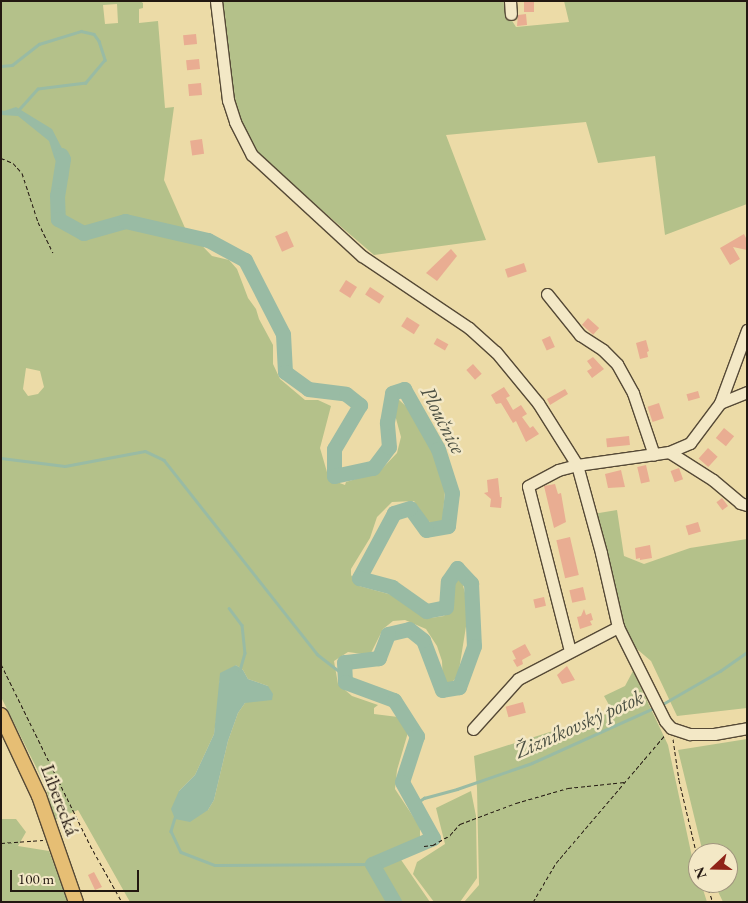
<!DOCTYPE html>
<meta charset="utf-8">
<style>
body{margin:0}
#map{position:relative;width:748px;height:903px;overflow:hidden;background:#ecdba7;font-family:"EB Garamond",serif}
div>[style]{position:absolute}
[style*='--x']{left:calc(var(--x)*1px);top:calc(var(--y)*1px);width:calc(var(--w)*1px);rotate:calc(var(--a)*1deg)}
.green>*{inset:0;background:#b4c18a}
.water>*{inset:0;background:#99bba4}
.stream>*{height:2.5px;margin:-1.25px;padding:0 1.25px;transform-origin:1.25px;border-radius:1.25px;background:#99bba4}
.river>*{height:15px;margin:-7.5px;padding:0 7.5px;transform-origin:7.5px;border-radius:7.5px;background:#99bba4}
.building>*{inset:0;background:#e9ad92;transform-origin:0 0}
.path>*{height:1px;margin-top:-0.5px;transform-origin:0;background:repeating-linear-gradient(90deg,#231811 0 4px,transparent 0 6.5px)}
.roads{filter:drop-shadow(1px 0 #554936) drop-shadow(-1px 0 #554936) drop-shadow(0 1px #554936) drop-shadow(0 -1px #554936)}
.minor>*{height:11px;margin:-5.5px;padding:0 5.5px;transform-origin:5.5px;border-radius:5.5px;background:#f3e8c6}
.major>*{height:14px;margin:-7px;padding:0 7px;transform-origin:7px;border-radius:7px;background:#e6be74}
span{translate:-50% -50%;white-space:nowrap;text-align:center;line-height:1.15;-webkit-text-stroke:5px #f3e8c6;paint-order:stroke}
.street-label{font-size:20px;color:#231811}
.water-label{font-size:21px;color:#4c5144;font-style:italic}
.frame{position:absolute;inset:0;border:2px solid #231811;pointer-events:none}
.north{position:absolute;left:688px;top:843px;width:50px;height:50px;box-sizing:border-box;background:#f3e8c6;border:1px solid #a0957e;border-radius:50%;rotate:249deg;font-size:14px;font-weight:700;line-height:20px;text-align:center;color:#231811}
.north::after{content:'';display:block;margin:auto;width:18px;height:22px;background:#8f2418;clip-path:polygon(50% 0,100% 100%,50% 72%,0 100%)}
.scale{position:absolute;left:10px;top:870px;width:129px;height:22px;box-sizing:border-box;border:2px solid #231811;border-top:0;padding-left:6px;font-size:15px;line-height:18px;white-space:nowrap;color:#231811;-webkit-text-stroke:4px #f3e8c6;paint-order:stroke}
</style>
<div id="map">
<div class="green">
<div style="clip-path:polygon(evenodd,1px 1px,140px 1px,143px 3px,143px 8px,139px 9px,139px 23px,158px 21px,165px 108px,174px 107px,164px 180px,185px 228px,212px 256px,229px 260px,237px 269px,248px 298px,256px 309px,259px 319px,273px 345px,273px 364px,280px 379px,305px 400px,318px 400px,331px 406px,320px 448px,329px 479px,345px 485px,346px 482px,379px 472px,397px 453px,401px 437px,395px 415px,397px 398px,411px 411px,446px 478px,442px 527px,438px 528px,427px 520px,414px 501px,392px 502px,377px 517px,370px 538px,351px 569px,351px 575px,359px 586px,403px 598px,423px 616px,431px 618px,444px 616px,451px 606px,454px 578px,461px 578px,469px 608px,458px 676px,448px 686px,443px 685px,442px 661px,437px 646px,426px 629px,405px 620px,393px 621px,383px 629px,370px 655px,348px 652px,334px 661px,338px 684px,352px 696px,378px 705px,374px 708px,374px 714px,398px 717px,409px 729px,397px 770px,395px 789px,420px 827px,420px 838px,400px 851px,395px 851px,430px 902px,130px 902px,78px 810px,55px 820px,45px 785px,1px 697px,1px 1px,117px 4px,118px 23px,105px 24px,103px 5px,117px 4px,1px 1px,26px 368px,40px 371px,44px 387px,38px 394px,28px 396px,23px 389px,26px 368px,1px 1px,236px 665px,243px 670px,248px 679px,268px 686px,245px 703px,238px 713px,228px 741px,214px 800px,208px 810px,179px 791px,195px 775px,214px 734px,219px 699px,219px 682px,236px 665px)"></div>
<div style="clip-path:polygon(222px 1px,507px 1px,509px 16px,516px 27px,569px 22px,564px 1px,747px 1px,747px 204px,665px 235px,655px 156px,598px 163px,586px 122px,446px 135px,486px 240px,374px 255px,261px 158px,242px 126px,233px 95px)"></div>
<div style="clip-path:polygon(617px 510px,624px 556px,644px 564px,690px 548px,747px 539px,747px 708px,677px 716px,651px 661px,624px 638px,593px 514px)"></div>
<div style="clip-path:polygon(633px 671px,668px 745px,692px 857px,698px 874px,698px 883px,701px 883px,707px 902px,464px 902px,479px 885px,477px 788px,474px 756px,613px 712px,604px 696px,625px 686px)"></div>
<div style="clip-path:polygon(747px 739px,747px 902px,723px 902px,714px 883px,728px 883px,728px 853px,703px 853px,678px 750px)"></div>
<div style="clip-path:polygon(471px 791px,476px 816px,477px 878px,460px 902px,434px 902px,413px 874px,417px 862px,445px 844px,436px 808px)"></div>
<div style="clip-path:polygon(1px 819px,16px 819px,26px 832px,18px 846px,49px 851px,68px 902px,1px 902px)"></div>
</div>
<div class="water">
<div style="clip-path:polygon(16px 107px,52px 129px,69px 162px,68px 180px,58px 173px,57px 160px,54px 157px,49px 141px,18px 116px,1px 115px,1px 110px,4px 111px)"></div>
<div style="clip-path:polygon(236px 665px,243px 670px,248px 679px,268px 686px,273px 694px,272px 700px,245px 703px,238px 713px,228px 741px,214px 800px,208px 810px,190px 822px,175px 819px,171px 809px,179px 791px,195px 775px,214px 734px,220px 673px)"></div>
</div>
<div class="stream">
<div style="--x:1;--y:66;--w:11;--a:-5"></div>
<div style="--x:12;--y:65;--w:34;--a:-38"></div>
<div style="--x:39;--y:44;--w:44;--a:-17.2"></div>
<div style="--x:81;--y:31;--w:13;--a:13"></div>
<div style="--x:94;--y:34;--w:9;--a:54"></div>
<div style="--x:99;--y:41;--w:20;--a:72"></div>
<div style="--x:105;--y:60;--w:30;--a:130"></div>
<div style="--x:86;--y:83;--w:48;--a:172.9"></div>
<div style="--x:38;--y:89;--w:30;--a:132"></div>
<div style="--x:1;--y:458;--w:64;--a:7.1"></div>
<div style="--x:65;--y:466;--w:81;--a:-10.6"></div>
<div style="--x:145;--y:451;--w:21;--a:25"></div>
<div style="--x:164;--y:460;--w:247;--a:51.7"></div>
<div style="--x:317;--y:654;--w:34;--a:38"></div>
<div style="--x:229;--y:608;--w:21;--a:53"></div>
<div style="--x:242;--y:625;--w:28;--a:84"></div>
<div style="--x:245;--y:653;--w:19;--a:106"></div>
<div style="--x:661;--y:705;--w:68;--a:-30"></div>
<div style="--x:720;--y:671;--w:33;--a:-35"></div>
<div style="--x:415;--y:804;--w:11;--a:-34"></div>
<div style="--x:424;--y:798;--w:34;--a:-15"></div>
<div style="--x:457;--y:789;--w:79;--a:-19.1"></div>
<div style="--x:532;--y:763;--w:134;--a:-24.3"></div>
<div style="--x:175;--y:818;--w:14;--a:107"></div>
<div style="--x:171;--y:831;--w:23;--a:65"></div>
<div style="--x:181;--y:852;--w:36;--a:21"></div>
<div style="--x:215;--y:865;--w:157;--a:-0.4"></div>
</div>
<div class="river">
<div style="--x:61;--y:155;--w:4;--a:63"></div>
<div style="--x:63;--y:159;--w:36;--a:99"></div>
<div style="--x:57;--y:195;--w:24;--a:88"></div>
<div style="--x:58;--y:219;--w:29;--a:29"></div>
<div style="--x:83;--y:233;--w:44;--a:-15.9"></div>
<div style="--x:125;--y:221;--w:85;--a:12.9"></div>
<div style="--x:208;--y:240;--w:42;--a:28.4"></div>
<div style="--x:245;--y:260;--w:83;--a:62.8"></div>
<div style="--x:283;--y:334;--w:38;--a:87"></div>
<div style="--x:285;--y:372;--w:29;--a:36"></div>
<div style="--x:308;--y:389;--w:38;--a:7"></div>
<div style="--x:346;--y:394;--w:18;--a:38"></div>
<div style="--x:360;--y:405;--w:51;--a:120.6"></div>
<div style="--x:334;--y:449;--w:27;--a:90"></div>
<div style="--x:334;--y:476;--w:40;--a:-12"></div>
<div style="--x:373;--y:468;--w:26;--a:-53"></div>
<div style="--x:389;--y:447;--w:25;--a:-95"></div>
<div style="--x:387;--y:422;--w:29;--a:-80"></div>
<div style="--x:392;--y:393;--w:13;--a:-18"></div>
<div style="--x:404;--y:389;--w:69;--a:60.5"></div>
<div style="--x:438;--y:449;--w:46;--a:72.3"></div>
<div style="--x:452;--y:493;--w:33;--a:97"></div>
<div style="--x:448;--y:526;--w:22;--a:170"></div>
<div style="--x:426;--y:530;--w:27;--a:-126"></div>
<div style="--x:410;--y:508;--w:17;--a:163"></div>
<div style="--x:394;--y:513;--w:74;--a:118.3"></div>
<div style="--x:359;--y:578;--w:34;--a:15"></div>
<div style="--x:392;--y:587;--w:42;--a:35.2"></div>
<div style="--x:426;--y:611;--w:20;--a:-11"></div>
<div style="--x:446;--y:607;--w:26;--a:-86"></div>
<div style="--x:448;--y:581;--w:16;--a:-55"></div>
<div style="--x:457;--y:568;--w:21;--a:47"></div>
<div style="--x:471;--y:583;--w:63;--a:87.3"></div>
<div style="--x:474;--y:646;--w:44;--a:110.1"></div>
<div style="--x:459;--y:687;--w:17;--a:170"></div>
<div style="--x:442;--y:690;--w:53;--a:-110.8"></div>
<div style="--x:423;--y:640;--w:18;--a:-142"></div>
<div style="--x:409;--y:629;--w:22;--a:167"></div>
<div style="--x:388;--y:634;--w:26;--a:111"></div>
<div style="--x:379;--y:658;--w:35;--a:173"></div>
<div style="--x:344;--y:662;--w:20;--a:87"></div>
<div style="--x:345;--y:682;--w:52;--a:20.2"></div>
<div style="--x:394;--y:700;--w:43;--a:57.4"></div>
<div style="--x:417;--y:736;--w:48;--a:108.1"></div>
<div style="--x:402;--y:782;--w:64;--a:61"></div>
<div style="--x:433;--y:838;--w:66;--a:156.9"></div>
<div style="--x:372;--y:864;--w:44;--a:59.9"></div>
</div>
<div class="building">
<div style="left:524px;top:1px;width:10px;height:11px"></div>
<div style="clip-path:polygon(526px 14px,527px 25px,517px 26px,518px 15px)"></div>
<div style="left:196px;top:34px;width:10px;height:13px;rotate:84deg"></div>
<div style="left:199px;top:59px;width:10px;height:13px;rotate:84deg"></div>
<div style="left:201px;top:83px;width:12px;height:13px;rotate:85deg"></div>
<div style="left:202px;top:139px;width:15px;height:12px;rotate:82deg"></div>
<div style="left:287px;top:231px;width:17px;height:13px;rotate:66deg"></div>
<div style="clip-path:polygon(744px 234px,747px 240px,747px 250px,733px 247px,740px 259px,730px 265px,720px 248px)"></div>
<div style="clip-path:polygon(451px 249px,457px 256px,437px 281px,426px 273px)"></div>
<div style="left:524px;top:263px;width:9px;height:20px;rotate:72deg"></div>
<div style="left:346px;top:280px;width:13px;height:13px;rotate:32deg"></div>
<div style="left:370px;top:287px;width:17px;height:9px;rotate:33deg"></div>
<div style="left:407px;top:317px;width:15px;height:11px;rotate:32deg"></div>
<div style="left:588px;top:318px;width:15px;height:9px;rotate:42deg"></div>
<div style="left:550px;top:336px;width:12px;height:9px;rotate:66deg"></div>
<div style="left:437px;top:338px;width:13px;height:7px;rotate:29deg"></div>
<div style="clip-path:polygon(646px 340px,649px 351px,647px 352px,648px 357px,640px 359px,636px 343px)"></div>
<div style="clip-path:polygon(593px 357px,604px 369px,592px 378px,587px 371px,592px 368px,587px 361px)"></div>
<div style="left:473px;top:364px;width:13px;height:9px;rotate:48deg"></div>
<div style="clip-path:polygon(504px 387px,510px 396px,506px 398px,513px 410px,521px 405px,527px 414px,522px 417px,530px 428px,533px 426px,539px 434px,526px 442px,516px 421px,513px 423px,501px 403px,496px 404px,491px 395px)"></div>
<div style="clip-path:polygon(565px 389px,568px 394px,550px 405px,547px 399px)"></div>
<div style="left:698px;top:391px;width:7px;height:12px;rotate:74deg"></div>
<div style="left:659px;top:403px;width:16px;height:12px;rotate:72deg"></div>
<div style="left:724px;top:428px;width:13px;height:13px;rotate:39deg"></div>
<div style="left:629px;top:436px;width:9px;height:23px;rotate:84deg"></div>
<div style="left:708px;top:448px;width:13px;height:14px;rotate:42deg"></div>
<div style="left:646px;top:465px;width:17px;height:9px;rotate:77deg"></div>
<div style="left:679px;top:468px;width:12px;height:9px;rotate:70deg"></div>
<div style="clip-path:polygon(621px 470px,625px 487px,608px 488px,605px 474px)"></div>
<div style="clip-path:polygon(498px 478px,500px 497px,502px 497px,501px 508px,490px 507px,491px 499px,484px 493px,488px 492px,487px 480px)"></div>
<div style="clip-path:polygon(555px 484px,558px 494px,561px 493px,566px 522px,554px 528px,544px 486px)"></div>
<div style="left:722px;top:498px;width:10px;height:7px;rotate:53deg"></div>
<div style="left:698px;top:522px;width:10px;height:13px;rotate:73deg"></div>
<div style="left:570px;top:537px;width:39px;height:14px;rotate:77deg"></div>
<div style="clip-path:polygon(650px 545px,652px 558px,640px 560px,640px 558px,636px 559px,635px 548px)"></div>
<div style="left:583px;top:587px;width:13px;height:14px;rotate:77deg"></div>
<div style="left:544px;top:597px;width:9px;height:11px;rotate:77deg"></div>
<div style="clip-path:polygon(584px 609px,586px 615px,591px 613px,593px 620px,590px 621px,592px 625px,580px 629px,577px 617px,581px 616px)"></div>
<div style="clip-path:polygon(525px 644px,531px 655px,522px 660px,523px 664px,517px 667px,513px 660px,516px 659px,512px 651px)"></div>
<div style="clip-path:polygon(567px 666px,575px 680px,562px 684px,557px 675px)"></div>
<div style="left:523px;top:702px;width:11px;height:18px;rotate:75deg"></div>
<div style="clip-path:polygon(94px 872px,102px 887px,95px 890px,88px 875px)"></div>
</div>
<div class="path">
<div style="--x:1;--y:158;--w:13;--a:23"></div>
<div style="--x:13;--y:163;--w:13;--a:48"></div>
<div style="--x:22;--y:173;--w:52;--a:71.9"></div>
<div style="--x:38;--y:222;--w:34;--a:64"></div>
<div style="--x:1;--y:664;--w:202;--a:63.8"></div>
<div style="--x:90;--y:845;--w:65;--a:60.7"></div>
<div style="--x:673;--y:739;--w:41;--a:81.7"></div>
<div style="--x:679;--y:780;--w:82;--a:76.6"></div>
<div style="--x:1;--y:843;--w:42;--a:-4.1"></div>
<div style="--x:424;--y:846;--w:9;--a:-6"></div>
<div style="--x:433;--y:845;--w:20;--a:-30"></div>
<div style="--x:450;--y:835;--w:15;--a:-48"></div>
<div style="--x:460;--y:824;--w:60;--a:-20.6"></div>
<div style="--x:516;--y:803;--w:54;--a:-16.1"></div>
<div style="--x:568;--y:788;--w:57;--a:-6"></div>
<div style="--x:706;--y:883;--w:20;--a:70"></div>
<div style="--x:533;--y:902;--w:45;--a:-59.5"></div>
<div style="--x:556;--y:863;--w:167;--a:-49.6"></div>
</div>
<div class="roads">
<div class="minor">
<div style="--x:216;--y:1;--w:100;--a:83.1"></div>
<div style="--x:228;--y:100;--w:23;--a:72"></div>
<div style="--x:235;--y:122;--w:37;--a:63"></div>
<div style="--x:252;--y:155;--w:149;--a:42.6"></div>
<div style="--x:362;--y:256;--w:129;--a:33.9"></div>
<div style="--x:469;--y:328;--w:36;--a:42"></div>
<div style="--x:496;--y:352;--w:66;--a:50.5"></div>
<div style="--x:538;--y:403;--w:73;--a:57.8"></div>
<div style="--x:577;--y:465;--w:93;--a:-8"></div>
<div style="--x:669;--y:452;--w:23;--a:-23"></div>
<div style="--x:690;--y:443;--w:50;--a:-53.1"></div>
<div style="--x:720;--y:403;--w:78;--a:-69.7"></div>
<div style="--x:510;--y:1;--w:13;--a:86"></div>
<div style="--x:547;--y:294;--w:53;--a:51.2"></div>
<div style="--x:580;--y:335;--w:27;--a:33"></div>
<div style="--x:603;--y:350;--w:20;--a:45"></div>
<div style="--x:617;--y:364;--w:33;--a:61"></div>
<div style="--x:633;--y:393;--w:65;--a:71.3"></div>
<div style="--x:720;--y:403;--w:29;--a:-22"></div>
<div style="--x:669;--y:452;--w:52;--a:32.5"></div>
<div style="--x:713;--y:480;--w:35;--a:40"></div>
<div style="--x:740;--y:503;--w:7;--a:16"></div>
<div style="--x:570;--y:651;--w:170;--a:-104.3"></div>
<div style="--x:528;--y:486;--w:34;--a:-28"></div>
<div style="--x:558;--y:470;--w:20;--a:-15"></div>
<div style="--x:577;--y:465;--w:91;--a:74.7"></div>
<div style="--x:601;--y:553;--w:76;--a:77.1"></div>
<div style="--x:618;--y:627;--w:105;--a:63.4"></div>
<div style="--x:665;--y:721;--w:9;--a:49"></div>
<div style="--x:671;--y:728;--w:20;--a:18"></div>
<div style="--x:690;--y:734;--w:24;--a:0"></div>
<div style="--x:714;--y:734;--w:34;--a:-10"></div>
<div style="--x:473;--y:729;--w:67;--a:-48"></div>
<div style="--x:518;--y:679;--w:113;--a:-27.5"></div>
</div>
<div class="major">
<div style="--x:1;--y:715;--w:89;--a:64.9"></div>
<div style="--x:39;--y:796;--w:112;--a:70.8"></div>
</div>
</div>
<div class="street-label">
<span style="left:60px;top:800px;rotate:69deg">Liberecká</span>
</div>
<div class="water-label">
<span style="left:443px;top:420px;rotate:63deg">Ploučnice</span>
<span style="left:579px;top:724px;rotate:-24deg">Žizníkovský potok</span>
</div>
<div class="frame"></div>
<div class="north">N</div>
<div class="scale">100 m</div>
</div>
